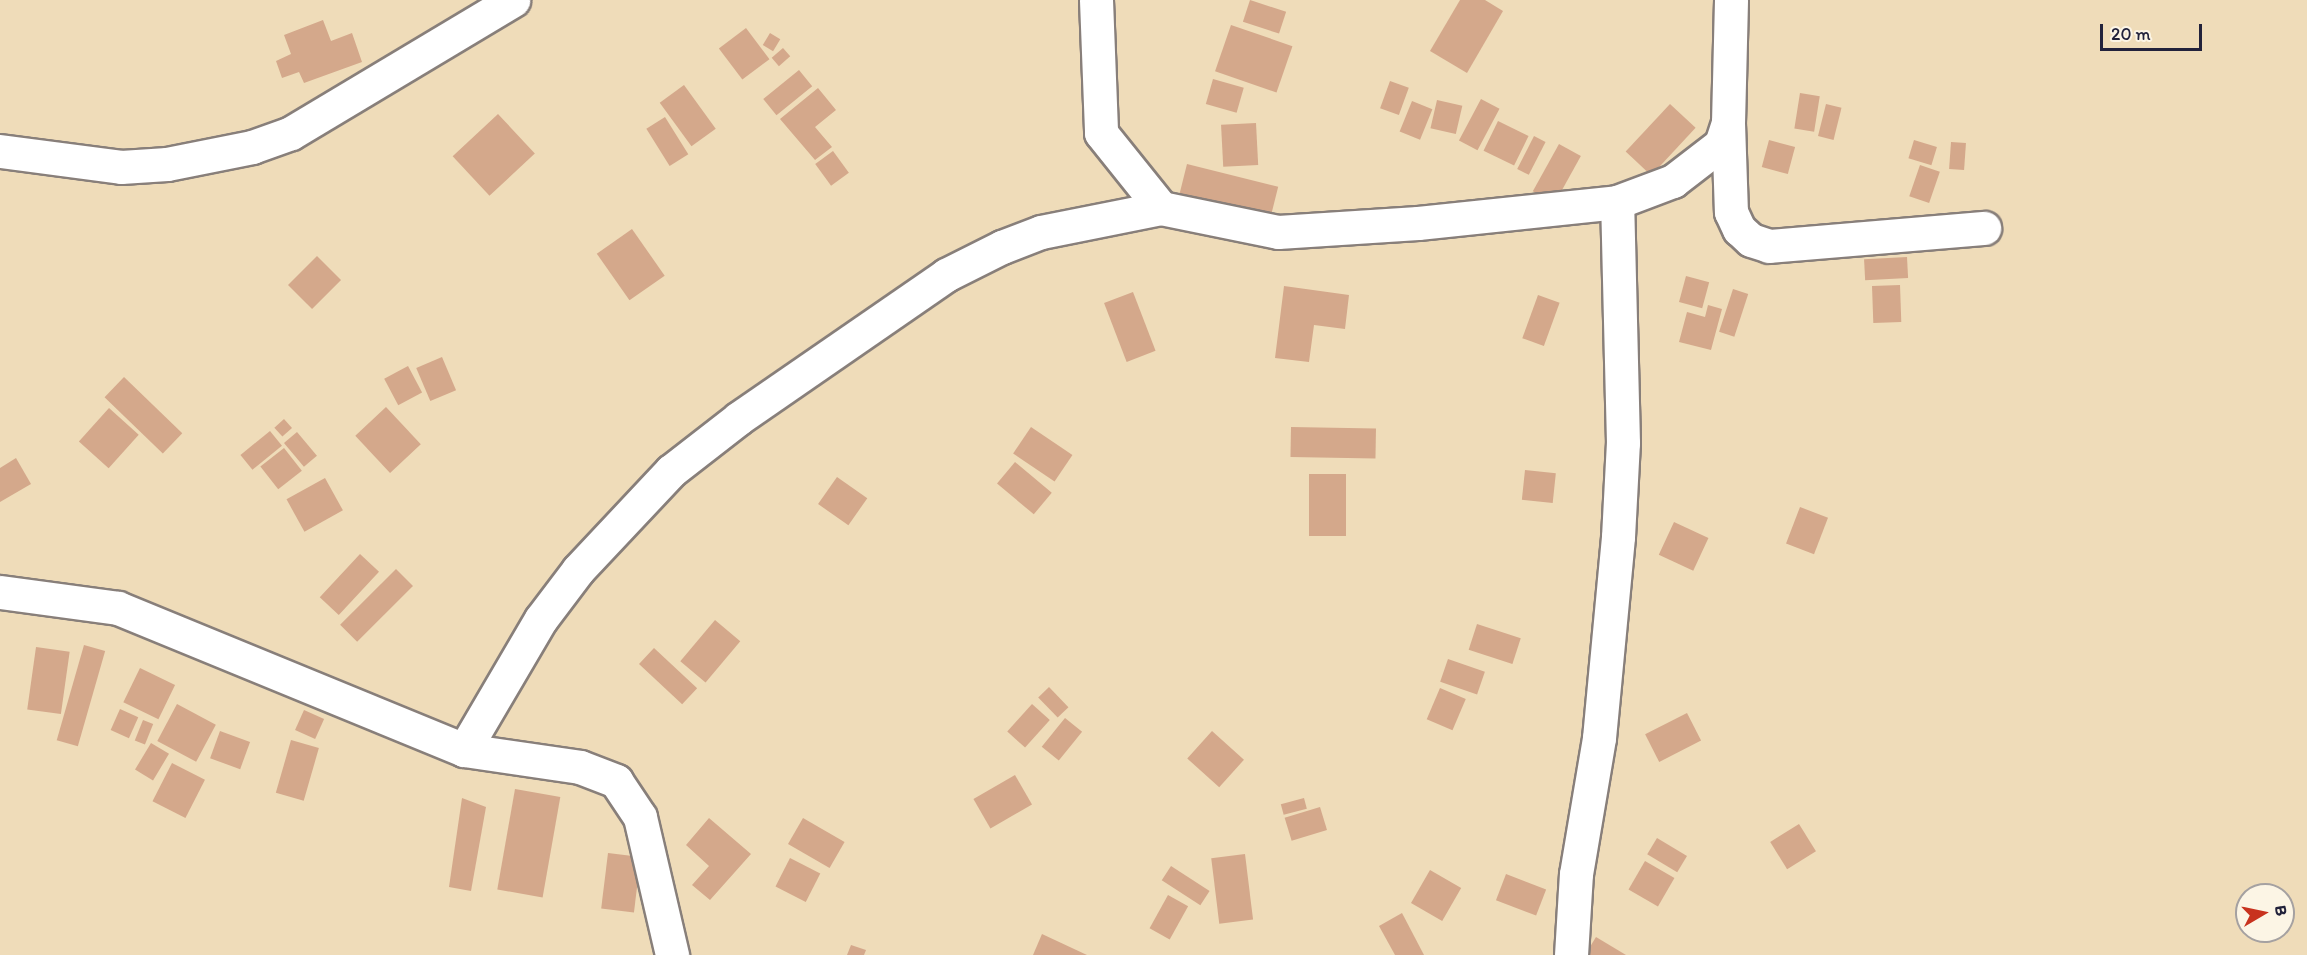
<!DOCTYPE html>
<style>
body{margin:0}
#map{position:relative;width:2307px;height:955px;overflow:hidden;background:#efdcb9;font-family:Itim,sans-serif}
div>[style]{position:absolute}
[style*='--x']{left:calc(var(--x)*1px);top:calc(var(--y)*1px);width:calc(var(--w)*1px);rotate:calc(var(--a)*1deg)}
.building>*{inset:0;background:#d4a88b;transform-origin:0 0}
.roads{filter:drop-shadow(2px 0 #887f7a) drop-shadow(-2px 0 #887f7a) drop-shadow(0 2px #887f7a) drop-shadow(0 -2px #887f7a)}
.minor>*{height:33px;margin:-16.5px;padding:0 16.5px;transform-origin:16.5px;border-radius:16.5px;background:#fff}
span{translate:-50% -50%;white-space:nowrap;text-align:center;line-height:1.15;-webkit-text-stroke:6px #fcf5e5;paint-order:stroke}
.north{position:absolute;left:2235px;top:883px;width:60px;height:60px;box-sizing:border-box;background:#fcf5e5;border:2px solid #a5a1a1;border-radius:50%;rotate:81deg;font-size:16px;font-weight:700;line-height:24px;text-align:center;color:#22223b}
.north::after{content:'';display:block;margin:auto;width:21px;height:27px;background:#c8321e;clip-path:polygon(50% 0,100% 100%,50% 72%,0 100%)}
.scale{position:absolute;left:2100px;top:24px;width:102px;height:27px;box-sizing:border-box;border:3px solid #22223b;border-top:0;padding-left:8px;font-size:18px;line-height:21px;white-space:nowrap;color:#22223b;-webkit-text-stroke:4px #fcf5e5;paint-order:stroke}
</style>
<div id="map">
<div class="building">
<div style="left:1250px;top:0;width:38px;height:23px;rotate:18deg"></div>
<div style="clip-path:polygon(1460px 0,1485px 0,1503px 11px,1467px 73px,1430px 51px)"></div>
<div style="clip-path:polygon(323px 20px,331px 41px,352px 33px,362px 62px,304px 83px,299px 72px,282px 78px,276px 61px,291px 54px,284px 35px)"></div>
<div style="left:1231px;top:25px;width:65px;height:49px;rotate:19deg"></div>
<div style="left:746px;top:28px;width:39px;height:34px;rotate:53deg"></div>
<div style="left:770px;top:33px;width:12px;height:14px;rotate:31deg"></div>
<div style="left:783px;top:48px;width:11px;height:15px;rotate:49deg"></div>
<div style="left:799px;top:70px;width:21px;height:46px;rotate:51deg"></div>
<div style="left:1213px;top:79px;width:32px;height:26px;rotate:16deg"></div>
<div style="left:1390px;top:81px;width:20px;height:29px;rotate:20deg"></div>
<div style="left:684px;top:85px;width:54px;height:30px;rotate:54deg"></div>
<div style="clip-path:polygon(818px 88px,836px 110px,815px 127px,832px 147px,815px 160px,780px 119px)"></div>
<div style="left:1800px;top:93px;width:20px;height:36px;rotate:9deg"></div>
<div style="left:1481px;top:99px;width:21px;height:47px;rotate:28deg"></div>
<div style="left:1437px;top:100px;width:26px;height:29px;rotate:13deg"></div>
<div style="left:1412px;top:101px;width:22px;height:33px;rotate:22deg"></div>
<div style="left:1670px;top:104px;width:35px;height:65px;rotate:43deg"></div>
<div style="left:1826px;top:104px;width:16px;height:33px;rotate:14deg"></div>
<div style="left:498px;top:114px;width:54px;height:62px;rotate:47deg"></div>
<div style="left:665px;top:117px;width:44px;height:22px;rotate:58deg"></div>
<div style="left:1498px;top:121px;width:34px;height:33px;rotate:26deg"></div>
<div style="left:1256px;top:123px;width:42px;height:35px;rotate:87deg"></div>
<div style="left:1534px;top:136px;width:13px;height:37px;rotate:27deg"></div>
<div style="left:1769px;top:140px;width:27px;height:28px;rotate:15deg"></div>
<div style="left:1914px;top:140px;width:24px;height:19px;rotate:17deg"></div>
<div style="left:1951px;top:142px;width:15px;height:27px;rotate:4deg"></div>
<div style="left:1559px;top:144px;width:25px;height:54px;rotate:29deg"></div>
<div style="left:833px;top:151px;width:27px;height:22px;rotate:54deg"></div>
<div style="left:1187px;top:164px;width:94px;height:32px;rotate:14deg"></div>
<div style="left:1920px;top:165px;width:21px;height:33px;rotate:19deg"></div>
<div style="left:632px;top:229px;width:57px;height:43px;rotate:55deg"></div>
<div style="left:317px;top:256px;width:34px;height:41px;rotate:45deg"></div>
<div style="left:1907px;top:257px;width:21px;height:43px;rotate:87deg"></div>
<div style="left:1686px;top:276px;width:24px;height:27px;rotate:15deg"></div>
<div style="left:1900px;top:285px;width:37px;height:28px;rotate:88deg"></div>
<div style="clip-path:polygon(1284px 286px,1349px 295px,1345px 329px,1314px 325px,1309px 362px,1275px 358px)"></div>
<div style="left:1733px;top:289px;width:16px;height:45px;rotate:18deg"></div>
<div style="left:1133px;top:292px;width:63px;height:31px;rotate:69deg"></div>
<div style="left:1538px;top:295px;width:23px;height:46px;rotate:20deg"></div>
<div style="clip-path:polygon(1708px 305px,1722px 309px,1711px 350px,1679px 342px,1687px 312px,1705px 317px)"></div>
<div style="left:442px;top:357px;width:36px;height:28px;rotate:67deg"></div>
<div style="left:408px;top:366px;width:30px;height:27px;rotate:62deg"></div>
<div style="left:124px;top:377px;width:81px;height:28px;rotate:44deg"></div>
<div style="left:386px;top:407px;width:51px;height:42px;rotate:47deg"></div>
<div style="left:109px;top:408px;width:40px;height:45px;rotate:42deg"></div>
<div style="left:284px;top:419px;width:12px;height:13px;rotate:48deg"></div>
<div style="left:1031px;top:427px;width:50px;height:32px;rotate:34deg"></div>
<div style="left:1291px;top:427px;width:85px;height:30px;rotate:1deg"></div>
<div style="left:270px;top:431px;width:19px;height:38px;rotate:51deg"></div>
<div style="left:297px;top:432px;width:31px;height:17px;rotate:50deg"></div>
<div style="left:284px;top:448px;width:29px;height:30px;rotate:52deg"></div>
<div style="clip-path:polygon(16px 458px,31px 484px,0 502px,0 468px)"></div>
<div style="left:1015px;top:462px;width:48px;height:28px;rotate:40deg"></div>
<div style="left:1525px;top:470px;width:31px;height:30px;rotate:6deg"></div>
<div style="left:1309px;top:474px;width:37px;height:62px"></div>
<div style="left:837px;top:477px;width:37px;height:33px;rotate:35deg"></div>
<div style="left:325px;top:478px;width:37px;height:44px;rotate:61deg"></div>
<div style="left:1800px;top:507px;width:30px;height:39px;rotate:21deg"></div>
<div style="left:1674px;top:522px;width:38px;height:36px;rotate:25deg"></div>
<div style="left:360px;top:554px;width:26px;height:59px;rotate:43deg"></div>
<div style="left:396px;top:569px;width:24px;height:79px;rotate:45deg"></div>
<div style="left:715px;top:620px;width:33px;height:54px;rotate:40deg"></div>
<div style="left:1477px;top:624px;width:46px;height:27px;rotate:18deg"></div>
<div style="left:84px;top:645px;width:22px;height:99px;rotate:16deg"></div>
<div style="left:36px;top:647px;width:34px;height:63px;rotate:8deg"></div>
<div style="left:654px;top:648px;width:59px;height:22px;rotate:43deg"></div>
<div style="left:1448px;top:659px;width:39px;height:24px;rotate:19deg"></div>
<div style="left:140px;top:668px;width:39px;height:38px;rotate:26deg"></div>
<div style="left:1049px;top:687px;width:28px;height:15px;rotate:46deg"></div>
<div style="left:1440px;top:688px;width:28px;height:34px;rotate:23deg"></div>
<div style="left:177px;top:704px;width:44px;height:42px;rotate:28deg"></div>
<div style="left:1032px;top:704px;width:24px;height:37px;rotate:42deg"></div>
<div style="left:120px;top:709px;width:20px;height:23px;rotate:24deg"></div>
<div style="left:304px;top:710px;width:22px;height:22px;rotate:24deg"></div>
<div style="left:1687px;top:713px;width:31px;height:47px;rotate:63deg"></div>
<div style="left:1065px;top:718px;width:22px;height:37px;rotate:39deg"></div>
<div style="left:143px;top:720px;width:11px;height:22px;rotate:22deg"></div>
<div style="left:220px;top:731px;width:32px;height:29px;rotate:20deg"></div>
<div style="left:1212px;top:731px;width:43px;height:37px;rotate:42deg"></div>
<div style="left:291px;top:740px;width:29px;height:55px;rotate:16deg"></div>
<div style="left:151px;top:743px;width:21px;height:31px;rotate:31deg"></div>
<div style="left:172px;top:763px;width:37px;height:43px;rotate:27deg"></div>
<div style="left:1015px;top:775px;width:34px;height:48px;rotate:60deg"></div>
<div style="left:515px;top:789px;width:46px;height:102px;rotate:10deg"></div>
<div style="clip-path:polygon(462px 798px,486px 807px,471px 891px,449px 887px)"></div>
<div style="left:1304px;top:798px;width:11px;height:24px;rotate:75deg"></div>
<div style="left:1320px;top:807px;width:24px;height:37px;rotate:73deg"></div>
<div style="clip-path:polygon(709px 818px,751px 854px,710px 900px,692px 885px,709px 866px,686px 845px)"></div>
<div style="left:803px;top:818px;width:48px;height:30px;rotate:30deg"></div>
<div style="left:1799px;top:824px;width:32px;height:34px;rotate:58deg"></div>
<div style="left:1657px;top:838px;width:35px;height:19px;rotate:31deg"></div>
<div style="left:608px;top:853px;width:33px;height:56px;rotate:7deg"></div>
<div style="left:1245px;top:854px;width:66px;height:34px;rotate:83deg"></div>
<div style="left:790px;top:858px;width:34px;height:32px;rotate:27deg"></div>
<div style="left:1645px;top:861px;width:34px;height:33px;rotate:30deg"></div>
<div style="left:1171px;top:866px;width:46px;height:17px;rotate:33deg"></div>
<div style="left:1430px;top:870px;width:36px;height:38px;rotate:30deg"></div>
<div style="left:1506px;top:874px;width:43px;height:28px;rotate:21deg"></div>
<div style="left:1168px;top:895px;width:23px;height:38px;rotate:29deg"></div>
<div style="clip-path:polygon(1402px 913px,1424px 955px,1395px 955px,1379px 926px)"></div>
<div style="clip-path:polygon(1042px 934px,1087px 955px,1033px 955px)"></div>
<div style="clip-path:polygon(1596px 937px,1626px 955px,1585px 955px)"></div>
<div style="clip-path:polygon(851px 945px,866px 950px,864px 955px,847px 955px)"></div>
</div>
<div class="roads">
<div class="minor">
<div style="--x:1096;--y:0;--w:133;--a:87.8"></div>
<div style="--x:1101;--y:133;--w:96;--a:51.3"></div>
<div style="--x:1161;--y:208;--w:119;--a:11.6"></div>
<div style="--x:1278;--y:232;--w:140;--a:-3.7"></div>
<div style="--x:1418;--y:223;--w:200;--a:-6"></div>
<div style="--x:1617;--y:202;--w:60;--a:-20.6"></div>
<div style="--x:1673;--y:181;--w:61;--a:-37.6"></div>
<div style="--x:1721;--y:144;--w:22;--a:-72"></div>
<div style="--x:1728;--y:123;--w:123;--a:-88.6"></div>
<div style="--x:1728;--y:123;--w:89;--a:88.1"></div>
<div style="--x:1731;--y:212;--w:19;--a:65"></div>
<div style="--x:1739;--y:229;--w:16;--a:43"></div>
<div style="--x:1751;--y:240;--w:19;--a:18"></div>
<div style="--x:1769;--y:246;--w:216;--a:-4.8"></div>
<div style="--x:0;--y:151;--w:122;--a:7.5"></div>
<div style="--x:121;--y:167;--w:46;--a:-3.7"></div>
<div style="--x:167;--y:164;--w:87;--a:-11.3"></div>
<div style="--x:252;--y:147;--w:41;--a:-19.7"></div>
<div style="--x:291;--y:133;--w:259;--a:-30.9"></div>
<div style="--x:0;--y:592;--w:119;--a:7.7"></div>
<div style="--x:118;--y:608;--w:374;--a:22.3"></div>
<div style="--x:464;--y:750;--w:117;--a:8.3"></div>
<div style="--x:580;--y:767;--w:39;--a:21"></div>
<div style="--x:616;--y:781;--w:43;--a:56.3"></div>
<div style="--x:640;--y:817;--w:142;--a:76.9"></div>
<div style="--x:464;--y:750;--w:152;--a:-59.6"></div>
<div style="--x:541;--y:619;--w:61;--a:-52.9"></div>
<div style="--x:578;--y:570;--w:136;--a:-46.8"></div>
<div style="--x:671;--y:471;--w:86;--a:-37.9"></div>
<div style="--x:739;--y:418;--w:252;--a:-34.6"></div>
<div style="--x:946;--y:275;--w:63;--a:-26.6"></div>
<div style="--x:1002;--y:247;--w:42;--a:-21"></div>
<div style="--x:1041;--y:232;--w:122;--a:-11.3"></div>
<div style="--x:1571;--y:955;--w:81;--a:-86.5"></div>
<div style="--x:1576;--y:874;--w:138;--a:-80.4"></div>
<div style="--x:1599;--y:738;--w:202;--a:-84.6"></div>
<div style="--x:1618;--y:537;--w:94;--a:-87"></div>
<div style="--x:1623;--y:443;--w:241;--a:-91.4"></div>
</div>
</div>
<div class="north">B</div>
<div class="scale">20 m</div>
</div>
